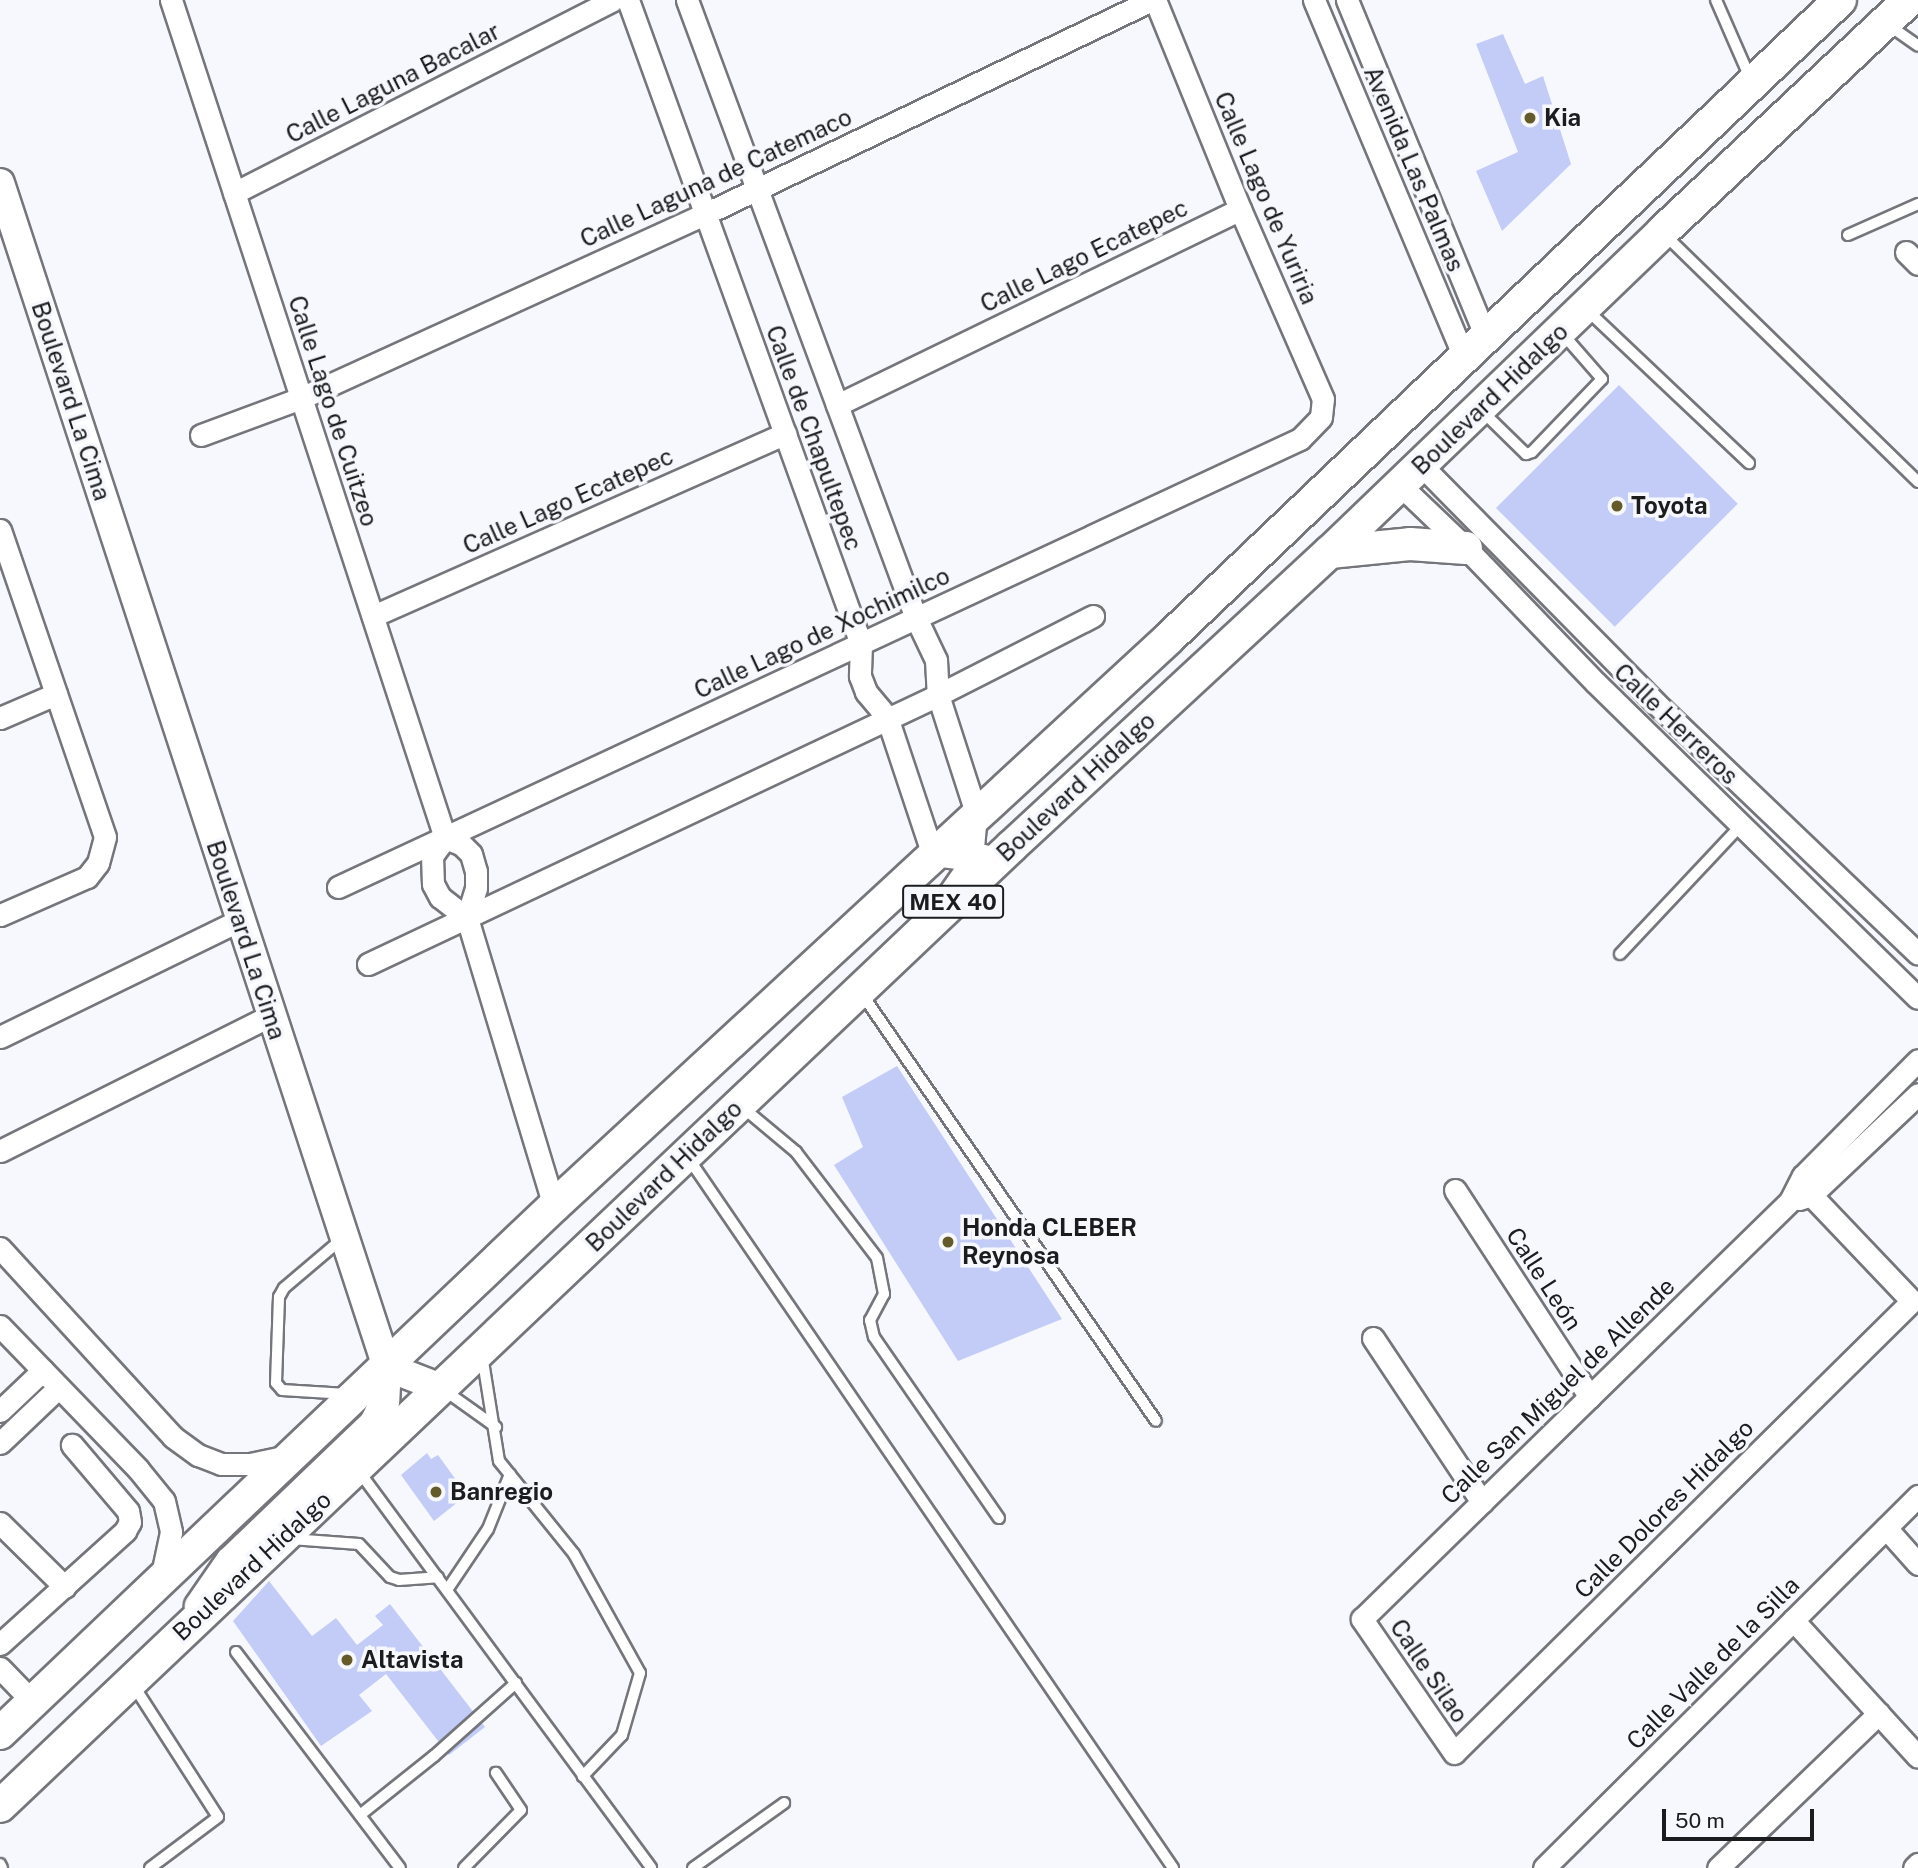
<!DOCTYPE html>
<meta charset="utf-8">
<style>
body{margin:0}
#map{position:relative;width:1918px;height:1868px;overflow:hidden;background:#f7f8fe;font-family:"Public Sans",sans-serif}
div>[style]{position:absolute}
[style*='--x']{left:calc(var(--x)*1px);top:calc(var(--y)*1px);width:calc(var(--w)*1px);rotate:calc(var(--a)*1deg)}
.building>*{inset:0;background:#c2ccf7;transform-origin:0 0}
.roads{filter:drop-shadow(2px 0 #75767b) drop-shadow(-2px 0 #75767b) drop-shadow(0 2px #75767b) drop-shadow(0 -2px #75767b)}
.lane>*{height:10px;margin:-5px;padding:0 5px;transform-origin:5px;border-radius:5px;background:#fff}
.street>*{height:21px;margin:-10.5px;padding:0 10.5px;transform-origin:10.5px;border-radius:10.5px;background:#fff}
.secondary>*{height:28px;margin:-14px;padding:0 14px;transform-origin:14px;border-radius:14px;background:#fff}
.primary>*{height:32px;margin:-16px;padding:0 16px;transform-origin:16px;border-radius:16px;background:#fff}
.dots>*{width:19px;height:19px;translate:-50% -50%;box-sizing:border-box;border:4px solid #f7f8fe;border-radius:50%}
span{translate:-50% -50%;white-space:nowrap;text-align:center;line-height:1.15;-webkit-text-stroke:7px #f7f8fe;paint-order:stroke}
.shield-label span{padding:2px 5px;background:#f7f8fe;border:2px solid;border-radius:5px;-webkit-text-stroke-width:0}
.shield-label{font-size:23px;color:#1b1c1e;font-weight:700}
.street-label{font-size:24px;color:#1b1c1e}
.poi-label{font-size:24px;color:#1b1c1e;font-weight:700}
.left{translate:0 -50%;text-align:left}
.scale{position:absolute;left:1662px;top:1809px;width:152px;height:32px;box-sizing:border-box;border:4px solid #1b1c1e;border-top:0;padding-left:9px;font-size:21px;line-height:24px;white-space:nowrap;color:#1b1c1e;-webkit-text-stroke:5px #f7f8fe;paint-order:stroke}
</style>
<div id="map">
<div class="building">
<div style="clip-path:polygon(1503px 34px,1525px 84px,1543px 76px,1571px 164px,1502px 231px,1476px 171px,1518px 152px,1476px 44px)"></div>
<div style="left:1619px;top:385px;width:168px;height:174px;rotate:45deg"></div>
<div style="clip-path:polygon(897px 1066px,1062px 1319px,958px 1361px,834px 1165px,863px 1147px,842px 1097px)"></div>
<div style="clip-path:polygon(427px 1453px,431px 1459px,438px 1455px,459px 1484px,455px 1487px,463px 1498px,434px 1521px,401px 1475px)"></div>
<div style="clip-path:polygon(269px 1581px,312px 1636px,336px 1618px,357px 1645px,383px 1625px,375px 1616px,390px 1604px,485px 1727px,449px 1755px,386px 1674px,359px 1695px,372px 1711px,321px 1746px,233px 1621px)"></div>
</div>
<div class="roads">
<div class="lane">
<div style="--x:1716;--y:0;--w:87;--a:66.4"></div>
<div style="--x:1887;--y:24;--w:38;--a:35"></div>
<div style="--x:1664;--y:234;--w:355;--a:44.3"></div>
<div style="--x:1848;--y:235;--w:77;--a:-23.9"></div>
<div style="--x:1587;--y:310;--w:223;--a:43.4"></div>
<div style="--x:1482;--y:411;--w:62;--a:44.3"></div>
<div style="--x:1526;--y:454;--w:6;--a:-18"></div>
<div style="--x:1532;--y:452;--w:101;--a:-46.2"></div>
<div style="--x:1602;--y:379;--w:62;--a:-131.1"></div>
<div style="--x:1620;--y:954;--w:177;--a:-46.8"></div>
<div style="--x:862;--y:994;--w:518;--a:55.45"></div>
<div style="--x:741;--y:1106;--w:72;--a:39.9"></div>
<div style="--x:796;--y:1152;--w:133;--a:52.6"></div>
<div style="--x:877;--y:1258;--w:37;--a:79"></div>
<div style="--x:884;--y:1294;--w:30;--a:118"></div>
<div style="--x:870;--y:1320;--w:17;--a:77"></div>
<div style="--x:874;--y:1337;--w:220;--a:55.4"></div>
<div style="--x:687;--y:1156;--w:862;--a:55.68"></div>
<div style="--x:343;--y:1238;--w:77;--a:139.7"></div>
<div style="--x:284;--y:1288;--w:10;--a:119"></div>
<div style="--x:279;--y:1297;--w:86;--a:92"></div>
<div style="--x:276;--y:1383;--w:9;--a:49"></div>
<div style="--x:282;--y:1390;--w:65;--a:3.5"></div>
<div style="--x:482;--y:1355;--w:107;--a:80.9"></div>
<div style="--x:499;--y:1461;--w:119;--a:51.1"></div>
<div style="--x:574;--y:1554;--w:136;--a:61"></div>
<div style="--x:640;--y:1673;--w:65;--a:106.2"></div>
<div style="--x:622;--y:1735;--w:57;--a:133.6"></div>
<div style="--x:444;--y:1390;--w:64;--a:35.4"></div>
<div style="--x:358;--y:1470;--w:494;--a:53.6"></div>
<div style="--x:291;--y:1539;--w:68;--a:4.2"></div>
<div style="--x:359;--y:1544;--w:45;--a:46.8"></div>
<div style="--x:390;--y:1577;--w:9;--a:18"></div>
<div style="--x:399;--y:1580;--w:39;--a:-4"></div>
<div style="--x:447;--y:1590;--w:73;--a:-56.1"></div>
<div style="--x:488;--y:1529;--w:59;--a:-68.2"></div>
<div style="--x:236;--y:1652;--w:271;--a:52.8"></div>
<div style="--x:132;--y:1683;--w:159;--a:57.3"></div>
<div style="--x:218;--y:1817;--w:85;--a:143.1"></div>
<div style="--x:360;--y:1815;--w:95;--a:-38.6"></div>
<div style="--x:434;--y:1756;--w:110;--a:-41.7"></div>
<div style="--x:0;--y:1864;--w:4;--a:63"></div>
<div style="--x:464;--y:1868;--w:81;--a:-45.5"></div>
<div style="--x:521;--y:1810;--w:45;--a:-124"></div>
<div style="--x:693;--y:1868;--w:112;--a:-35.5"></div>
</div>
<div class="street">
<div style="--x:171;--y:0;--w:882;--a:71.89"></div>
<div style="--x:628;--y:0;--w:685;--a:70.11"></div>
<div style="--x:861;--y:644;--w:32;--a:92"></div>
<div style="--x:860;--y:676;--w:17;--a:69"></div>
<div style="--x:866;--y:692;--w:33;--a:50"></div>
<div style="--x:887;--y:717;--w:145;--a:71.6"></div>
<div style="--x:933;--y:855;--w:39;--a:7"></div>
<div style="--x:972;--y:860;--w:13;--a:-23"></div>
<div style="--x:687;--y:0;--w:659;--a:69.67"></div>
<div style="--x:916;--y:618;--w:47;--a:64.5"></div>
<div style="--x:936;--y:660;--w:35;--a:87"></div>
<div style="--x:938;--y:695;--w:124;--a:72.1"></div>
<div style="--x:976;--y:813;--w:47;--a:94.9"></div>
<div style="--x:972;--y:860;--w:39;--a:125"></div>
<div style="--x:1314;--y:0;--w:389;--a:67.2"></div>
<div style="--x:1347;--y:0;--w:365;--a:67.6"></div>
<div style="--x:234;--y:193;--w:425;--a:-27"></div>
<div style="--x:1906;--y:252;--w:17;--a:45"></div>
<div style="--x:837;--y:405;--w:448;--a:-25.9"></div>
<div style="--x:201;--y:435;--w:107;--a:-20.3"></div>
<div style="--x:301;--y:398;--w:444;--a:-24.5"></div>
<div style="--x:705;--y:214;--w:496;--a:-25.6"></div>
<div style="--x:1421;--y:465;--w:343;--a:45.4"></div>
<div style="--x:1662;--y:709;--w:354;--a:43.7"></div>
<div style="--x:1400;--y:485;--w:91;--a:43.7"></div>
<div style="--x:1466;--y:548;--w:187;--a:46.1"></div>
<div style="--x:1596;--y:683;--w:450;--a:44.4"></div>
<div style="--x:0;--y:530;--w:324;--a:71.1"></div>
<div style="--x:105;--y:837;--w:27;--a:105"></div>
<div style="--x:98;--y:863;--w:18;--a:128"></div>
<div style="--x:87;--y:877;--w:95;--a:156.4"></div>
<div style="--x:373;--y:616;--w:451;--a:-23.9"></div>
<div style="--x:0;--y:718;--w:61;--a:-23.2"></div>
<div style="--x:445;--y:838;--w:22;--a:126"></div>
<div style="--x:432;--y:856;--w:28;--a:88"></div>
<div style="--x:433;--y:884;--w:15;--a:62"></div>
<div style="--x:440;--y:897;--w:34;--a:38"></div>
<div style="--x:467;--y:918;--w:301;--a:73.2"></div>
<div style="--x:445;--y:838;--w:17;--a:21"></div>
<div style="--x:461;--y:844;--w:14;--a:45"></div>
<div style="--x:471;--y:854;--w:18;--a:74"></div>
<div style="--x:476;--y:871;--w:17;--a:90"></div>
<div style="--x:476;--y:888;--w:31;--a:107"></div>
<div style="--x:338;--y:887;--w:1061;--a:-24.97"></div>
<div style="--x:1300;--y:439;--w:30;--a:-46"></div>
<div style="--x:1321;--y:417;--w:18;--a:-84"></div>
<div style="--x:1323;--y:399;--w:207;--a:-113.6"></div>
<div style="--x:1240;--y:209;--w:226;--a:-112.1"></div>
<div style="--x:368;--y:964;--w:630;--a:-25.26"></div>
<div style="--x:938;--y:695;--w:174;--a:-27"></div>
<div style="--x:0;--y:1037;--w:267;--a:-26"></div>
<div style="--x:0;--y:1151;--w:303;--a:-26.6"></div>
<div style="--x:1803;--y:1176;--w:21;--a:67"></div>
<div style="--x:1811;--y:1195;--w:146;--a:46.4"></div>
<div style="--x:1912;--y:1301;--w:643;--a:135.38"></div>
<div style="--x:1454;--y:1753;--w:163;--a:-124.5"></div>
<div style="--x:1362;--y:1619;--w:598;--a:-44.32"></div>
<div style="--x:1790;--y:1201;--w:28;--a:-63"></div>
<div style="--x:1803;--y:1176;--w:163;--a:-45.2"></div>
<div style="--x:1455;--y:1190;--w:247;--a:56.9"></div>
<div style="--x:1799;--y:1199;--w:13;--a:-18"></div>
<div style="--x:1811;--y:1195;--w:147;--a:-43.3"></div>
<div style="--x:0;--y:1248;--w:256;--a:47.5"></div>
<div style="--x:173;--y:1437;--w:31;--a:36"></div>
<div style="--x:198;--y:1455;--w:25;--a:21"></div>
<div style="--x:221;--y:1464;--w:29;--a:0"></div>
<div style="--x:250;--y:1464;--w:40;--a:-12"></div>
<div style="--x:0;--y:1326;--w:199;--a:46"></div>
<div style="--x:138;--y:1469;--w:41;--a:50.9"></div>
<div style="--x:164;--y:1501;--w:32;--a:77"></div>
<div style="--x:171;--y:1532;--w:48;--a:102"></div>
<div style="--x:1373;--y:1338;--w:197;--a:56.4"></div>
<div style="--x:0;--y:1411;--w:59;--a:-43.6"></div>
<div style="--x:0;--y:1443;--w:81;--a:-43.5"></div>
<div style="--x:0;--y:1523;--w:91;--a:44.6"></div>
<div style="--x:1886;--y:1528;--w:48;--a:48.4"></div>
<div style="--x:1793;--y:1620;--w:185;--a:47.6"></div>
<div style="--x:0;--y:1644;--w:169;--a:-42.1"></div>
<div style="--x:125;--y:1531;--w:10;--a:-61"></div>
<div style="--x:130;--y:1522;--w:11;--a:-100"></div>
<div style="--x:128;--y:1511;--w:87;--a:-130.3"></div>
<div style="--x:0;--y:1668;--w:47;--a:45.9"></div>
<div style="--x:1544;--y:1868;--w:528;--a:-44.85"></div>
<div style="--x:1718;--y:1868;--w:223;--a:-43.9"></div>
<div style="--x:1914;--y:1868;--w:6;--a:-45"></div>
</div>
<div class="secondary">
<div style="--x:0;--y:183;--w:1246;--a:71.9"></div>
<div style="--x:387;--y:1367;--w:34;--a:93"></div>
<div style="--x:385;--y:1401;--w:25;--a:117"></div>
<div style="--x:374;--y:1423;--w:199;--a:136.2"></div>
<div style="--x:230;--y:1561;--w:55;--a:124.6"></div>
<div style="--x:387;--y:1367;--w:58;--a:21.3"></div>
</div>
<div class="primary">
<div style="--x:1330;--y:552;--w:80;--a:-5.7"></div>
<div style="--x:1410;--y:544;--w:56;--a:4.1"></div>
<div style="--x:0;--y:1733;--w:765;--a:-43.57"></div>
<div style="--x:554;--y:1206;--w:837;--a:-42.72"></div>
<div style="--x:1169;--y:638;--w:926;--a:-43.56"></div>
<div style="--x:0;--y:1806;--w:1395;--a:-43.49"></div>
<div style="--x:1012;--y:846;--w:433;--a:-42.8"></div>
<div style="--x:1330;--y:552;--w:461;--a:-43.9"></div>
<div style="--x:1662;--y:232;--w:339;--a:-43.2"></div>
</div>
</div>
<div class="dots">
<div style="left:1530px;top:118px;background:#655b28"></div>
<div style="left:1617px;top:506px;background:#655b28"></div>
<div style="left:948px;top:1242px;background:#655b28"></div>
<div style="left:436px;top:1492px;background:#655b28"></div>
<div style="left:347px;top:1660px;background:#655b28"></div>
</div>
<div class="shield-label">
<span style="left:953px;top:902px">MEX 40</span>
</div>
<div class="street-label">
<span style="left:393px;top:83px;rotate:-27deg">Calle Laguna Bacalar</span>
<span style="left:1414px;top:169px;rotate:67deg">Avenida Las Palmas</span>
<span style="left:716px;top:178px;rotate:-25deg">Calle Laguna de Catemaco</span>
<span style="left:1266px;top:198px;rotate:67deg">Calle Lago de Yuriria</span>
<span style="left:1084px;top:256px;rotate:-26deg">Calle Lago Ecatepec</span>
<span style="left:1490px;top:399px;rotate:-44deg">Boulevard Hidalgo</span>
<span style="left:71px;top:401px;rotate:72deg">Boulevard La Cima</span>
<span style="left:333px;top:411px;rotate:72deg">Calle Lago de Cuitzeo</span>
<span style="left:814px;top:438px;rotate:70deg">Calle de Chapultepec</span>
<span style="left:568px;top:501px;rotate:-24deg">Calle Lago Ecatepec</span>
<span style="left:822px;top:633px;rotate:-25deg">Calle Lago de Xochimilco</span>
<span style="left:1676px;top:724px;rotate:44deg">Calle Herreros</span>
<span style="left:1076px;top:787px;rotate:-43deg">Boulevard Hidalgo</span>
<span style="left:246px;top:940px;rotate:72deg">Boulevard La Cima</span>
<span style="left:664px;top:1176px;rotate:-44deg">Boulevard Hidalgo</span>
<span style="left:1544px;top:1279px;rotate:57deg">Calle León</span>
<span style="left:1558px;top:1391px;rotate:-44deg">Calle San Miguel de Allende</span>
<span style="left:1664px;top:1509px;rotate:-45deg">Calle Dolores Hidalgo</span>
<span style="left:252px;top:1566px;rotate:-43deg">Boulevard Hidalgo</span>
<span style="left:1713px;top:1663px;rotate:-45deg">Calle Valle de la Silla</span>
<span style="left:1429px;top:1671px;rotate:56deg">Calle Silao</span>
</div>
<div class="poi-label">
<span class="left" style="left:1544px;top:118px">Kia</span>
<span class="left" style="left:1631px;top:506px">Toyota</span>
<span class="left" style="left:962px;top:1242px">Honda CLEBER<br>Reynosa</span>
<span class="left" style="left:450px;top:1492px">Banregio</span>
<span class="left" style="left:361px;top:1660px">Altavista</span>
</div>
<div class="scale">50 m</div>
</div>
